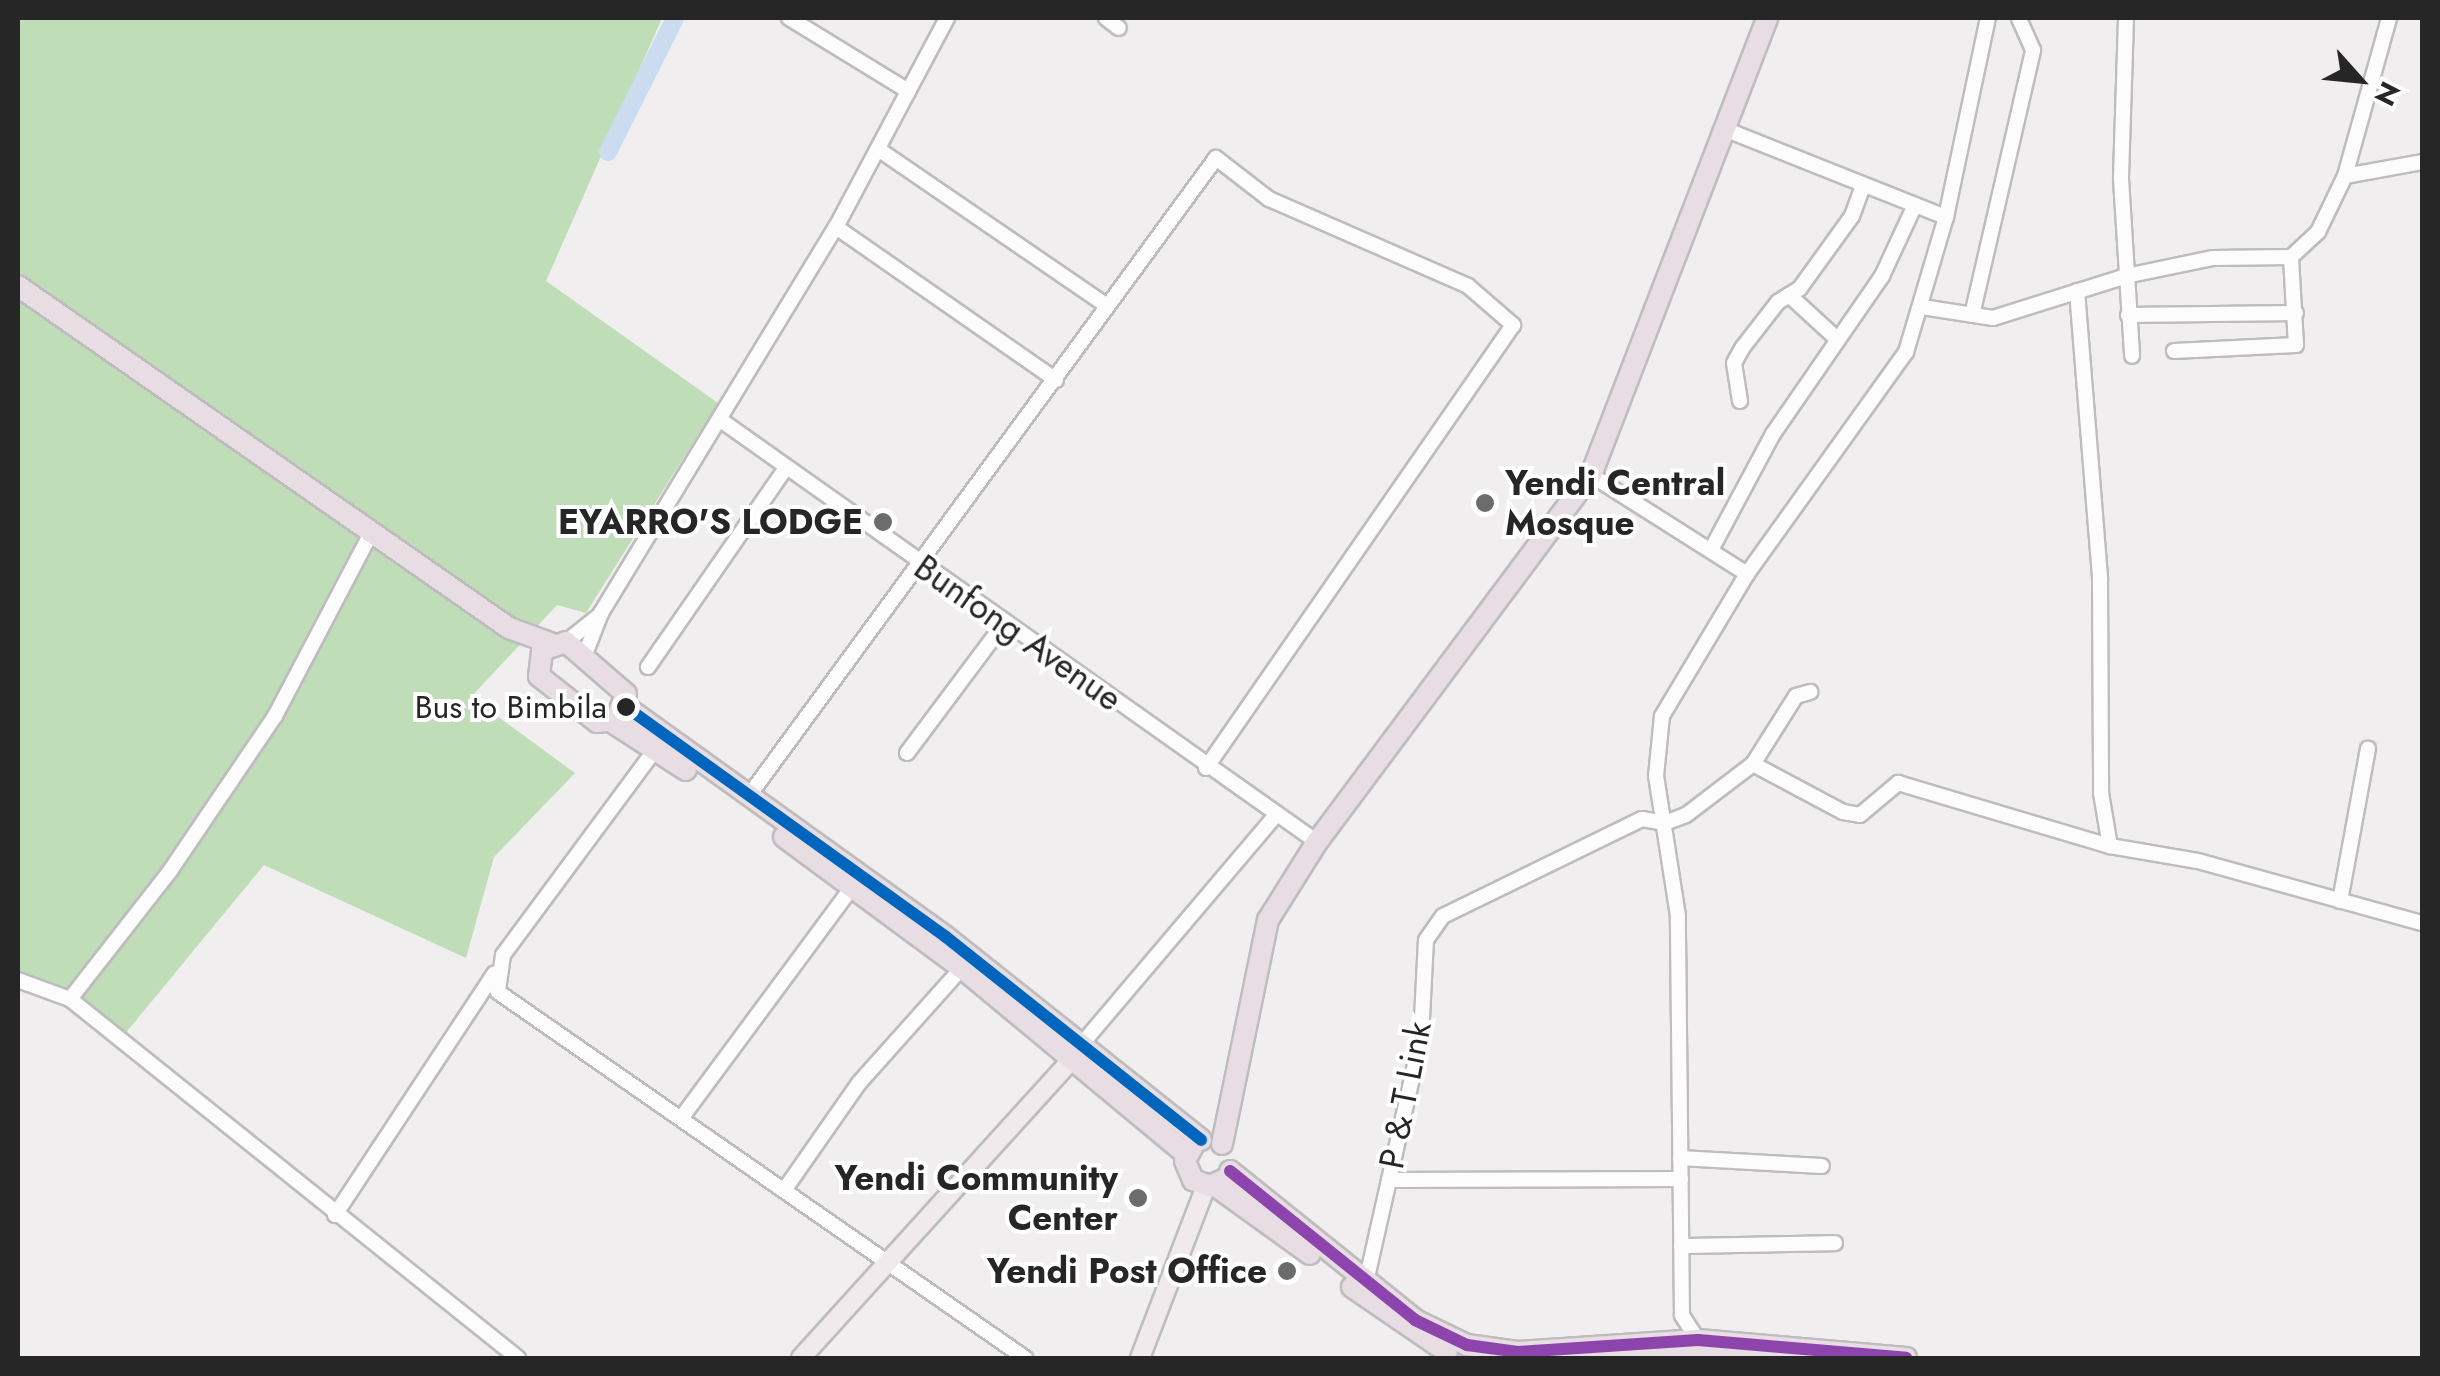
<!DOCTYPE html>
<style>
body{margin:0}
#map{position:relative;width:2440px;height:1376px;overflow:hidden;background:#f0eeef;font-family:Jost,sans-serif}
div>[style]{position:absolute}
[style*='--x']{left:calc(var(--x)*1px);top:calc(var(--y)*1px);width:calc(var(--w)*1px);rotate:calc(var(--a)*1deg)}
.green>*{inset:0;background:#bfddb7}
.river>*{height:18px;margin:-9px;padding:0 9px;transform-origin:9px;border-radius:9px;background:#cbdcf0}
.roads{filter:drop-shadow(2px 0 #bebcbe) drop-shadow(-2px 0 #bebcbe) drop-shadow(0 2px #bebcbe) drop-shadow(0 -2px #bebcbe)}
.minor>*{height:14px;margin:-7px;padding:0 7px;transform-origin:7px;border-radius:7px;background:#fdfcfd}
.major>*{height:18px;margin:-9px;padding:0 9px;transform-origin:9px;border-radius:9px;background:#f0eaed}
.highway>*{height:20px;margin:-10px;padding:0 10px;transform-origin:10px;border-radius:10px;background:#e7dde3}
.bus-1>*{height:12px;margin:-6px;padding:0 6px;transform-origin:6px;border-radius:6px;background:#0065bd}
.bus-2>*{height:12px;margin:-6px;padding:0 6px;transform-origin:6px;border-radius:6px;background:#8e44ad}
.dots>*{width:28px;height:28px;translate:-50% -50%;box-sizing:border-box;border:5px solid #fff;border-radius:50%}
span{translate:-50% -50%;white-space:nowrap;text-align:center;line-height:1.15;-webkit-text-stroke:8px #fff;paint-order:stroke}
.bus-label{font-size:32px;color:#272627}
.right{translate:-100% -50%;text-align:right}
.poi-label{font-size:35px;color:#272627;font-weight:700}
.left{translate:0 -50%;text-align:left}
.street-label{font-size:35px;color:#272627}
.frame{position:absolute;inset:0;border:20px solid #272627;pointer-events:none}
.north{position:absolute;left:2310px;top:30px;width:100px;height:100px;-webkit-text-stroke:8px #fff;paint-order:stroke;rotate:117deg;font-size:28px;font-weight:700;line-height:40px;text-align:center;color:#272627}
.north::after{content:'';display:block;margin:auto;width:35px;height:45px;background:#272627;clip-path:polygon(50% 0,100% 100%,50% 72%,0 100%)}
</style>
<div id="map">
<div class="green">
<div style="clip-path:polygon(18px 18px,662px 18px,546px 281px,718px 403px,586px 613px,557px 605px,471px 697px,575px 773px,494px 857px,466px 958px,264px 865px,124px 1035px,18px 977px)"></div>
</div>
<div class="river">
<div style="--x:608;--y:152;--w:150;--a:-63.4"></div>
</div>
<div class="roads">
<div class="minor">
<div style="--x:789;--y:18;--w:140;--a:31.5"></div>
<div style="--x:1106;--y:18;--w:16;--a:38"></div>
<div style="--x:2126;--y:18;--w:161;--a:91.8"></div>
<div style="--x:2121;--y:179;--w:177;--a:86.4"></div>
<div style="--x:1722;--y:128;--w:241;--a:21.7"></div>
<div style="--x:878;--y:149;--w:276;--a:34.4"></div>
<div style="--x:2345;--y:176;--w:164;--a:-74.4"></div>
<div style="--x:836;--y:227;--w:268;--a:34.8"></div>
<div style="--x:2077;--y:291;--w:290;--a:85.4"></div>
<div style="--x:2100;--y:580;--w:213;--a:89.7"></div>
<div style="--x:2101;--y:793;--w:54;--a:80.4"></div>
<div style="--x:1789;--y:295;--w:64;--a:42.5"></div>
<div style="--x:1922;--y:307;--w:72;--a:8.8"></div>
<div style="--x:1993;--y:318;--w:139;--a:-17.5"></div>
<div style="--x:2126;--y:276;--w:89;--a:-11.7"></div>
<div style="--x:2213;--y:258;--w:78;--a:-0.7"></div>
<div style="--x:2291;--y:257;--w:37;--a:-43"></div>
<div style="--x:2318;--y:232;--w:62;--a:-64.3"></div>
<div style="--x:2345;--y:176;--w:78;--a:-10.3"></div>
<div style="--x:1972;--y:315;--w:272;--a:-77"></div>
<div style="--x:2033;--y:50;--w:35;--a:-114"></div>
<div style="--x:2128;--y:315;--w:168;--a:-0.7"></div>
<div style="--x:2174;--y:351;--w:122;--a:-2.8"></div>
<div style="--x:2296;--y:345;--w:88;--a:-93.3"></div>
<div style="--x:1740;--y:401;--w:38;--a:-99"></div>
<div style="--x:1734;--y:363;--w:18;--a:-61"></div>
<div style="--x:1743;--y:347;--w:57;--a:-52.1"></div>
<div style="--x:1778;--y:302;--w:26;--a:-32"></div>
<div style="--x:1800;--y:288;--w:89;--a:-54.2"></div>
<div style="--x:1852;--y:216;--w:29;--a:-70"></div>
<div style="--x:722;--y:421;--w:729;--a:35.28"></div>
<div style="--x:1591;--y:475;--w:185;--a:32.4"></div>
<div style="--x:1711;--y:550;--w:132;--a:-61.9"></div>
<div style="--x:1773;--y:434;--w:192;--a:-55.4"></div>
<div style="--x:1882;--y:276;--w:78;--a:-65.1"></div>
<div style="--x:566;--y:642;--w:45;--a:-38.7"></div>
<div style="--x:584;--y:657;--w:47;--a:-68.9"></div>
<div style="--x:601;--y:613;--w:452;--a:-58.7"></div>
<div style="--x:836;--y:227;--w:237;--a:-62"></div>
<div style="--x:648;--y:667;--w:241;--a:-55.3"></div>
<div style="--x:654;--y:751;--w:254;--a:126.5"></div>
<div style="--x:503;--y:955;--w:37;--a:98"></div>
<div style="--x:498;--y:992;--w:642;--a:34.78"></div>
<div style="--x:907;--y:753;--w:164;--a:-53.2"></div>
<div style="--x:1753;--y:764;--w:102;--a:28.1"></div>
<div style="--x:1843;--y:812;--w:17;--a:10"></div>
<div style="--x:1860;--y:815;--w:50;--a:-40.1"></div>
<div style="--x:1898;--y:783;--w:221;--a:16.6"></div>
<div style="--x:2110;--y:846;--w:89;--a:9.7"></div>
<div style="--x:2198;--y:861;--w:232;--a:15.5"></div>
<div style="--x:748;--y:797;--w:792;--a:-53.78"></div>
<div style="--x:1216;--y:158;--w:67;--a:37.7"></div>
<div style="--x:1269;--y:199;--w:217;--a:23.6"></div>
<div style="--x:1468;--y:286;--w:60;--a:40.9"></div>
<div style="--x:1513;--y:325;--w:539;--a:124.72"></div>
<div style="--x:2340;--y:901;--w:155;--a:-79.6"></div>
<div style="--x:18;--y:980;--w:55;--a:20.1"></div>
<div style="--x:70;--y:999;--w:574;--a:38.71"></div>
<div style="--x:70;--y:999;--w:162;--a:-52"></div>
<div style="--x:170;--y:871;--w:187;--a:-55.9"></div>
<div style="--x:275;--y:716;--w:207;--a:-62.3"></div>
<div style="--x:1081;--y:1045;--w:303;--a:-49.7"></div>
<div style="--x:682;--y:1117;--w:286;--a:-53.5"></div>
<div style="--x:1680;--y:1158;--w:142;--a:3.2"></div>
<div style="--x:1389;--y:1180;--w:292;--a:-0.2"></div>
<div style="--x:785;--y:1189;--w:129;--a:-55.1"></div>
<div style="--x:859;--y:1083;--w:154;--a:-48.2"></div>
<div style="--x:335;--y:1215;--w:289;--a:-56.6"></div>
<div style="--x:1681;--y:1246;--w:154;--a:-1.1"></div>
<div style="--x:1366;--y:1282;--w:250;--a:-77.3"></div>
<div style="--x:1421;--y:1038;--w:98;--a:-87.1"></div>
<div style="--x:1426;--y:940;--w:29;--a:-55"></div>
<div style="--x:1443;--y:916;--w:221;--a:-26"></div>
<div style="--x:1642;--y:819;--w:23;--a:10"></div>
<div style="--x:1665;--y:823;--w:22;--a:-21"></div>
<div style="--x:1686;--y:815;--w:84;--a:-37.3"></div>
<div style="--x:1753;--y:764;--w:80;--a:-57.7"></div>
<div style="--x:1796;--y:696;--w:15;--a:-16"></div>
<div style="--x:1698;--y:1340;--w:30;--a:-123"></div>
<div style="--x:1682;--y:1315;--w:399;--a:-90.6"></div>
<div style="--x:1678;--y:916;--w:142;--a:-98.9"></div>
<div style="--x:1656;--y:776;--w:60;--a:-84.3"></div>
<div style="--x:1662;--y:716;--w:165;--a:-59.1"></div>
<div style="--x:1747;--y:574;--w:273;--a:-54.4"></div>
<div style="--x:1906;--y:352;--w:141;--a:-73.5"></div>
<div style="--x:1946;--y:217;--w:203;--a:-78.1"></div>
</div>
<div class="major">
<div style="--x:801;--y:1358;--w:402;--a:-47.8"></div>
<div style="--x:1140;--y:1358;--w:184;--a:-69"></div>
</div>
<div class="highway">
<div style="--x:18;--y:286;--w:598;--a:34.86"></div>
<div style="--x:509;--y:628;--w:44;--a:20.1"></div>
<div style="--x:566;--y:642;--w:79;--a:40.9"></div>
<div style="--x:626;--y:694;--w:28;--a:111"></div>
<div style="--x:616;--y:720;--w:19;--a:174"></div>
<div style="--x:597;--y:722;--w:74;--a:-141.6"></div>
<div style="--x:539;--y:676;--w:26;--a:-83"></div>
<div style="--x:542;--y:650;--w:25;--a:-18"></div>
<div style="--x:626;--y:707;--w:394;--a:35.7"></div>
<div style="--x:946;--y:937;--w:326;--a:38.5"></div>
<div style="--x:612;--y:722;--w:88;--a:33"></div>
<div style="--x:784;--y:837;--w:221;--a:36.4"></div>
<div style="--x:962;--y:968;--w:291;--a:39.7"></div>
<div style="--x:1194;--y:1144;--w:19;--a:118"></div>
<div style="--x:1185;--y:1161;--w:21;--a:67"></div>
<div style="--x:1193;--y:1180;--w:18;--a:19"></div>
<div style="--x:1210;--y:1186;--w:17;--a:-25"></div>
<div style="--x:1222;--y:1144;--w:229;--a:-78.4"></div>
<div style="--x:1268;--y:920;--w:92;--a:-57.9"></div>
<div style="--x:1317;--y:842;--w:458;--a:-53.3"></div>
<div style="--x:1591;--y:475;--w:490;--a:-68.9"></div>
<div style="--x:1230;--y:1171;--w:238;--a:38.8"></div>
<div style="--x:1415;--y:1320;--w:58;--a:25.7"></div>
<div style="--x:1467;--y:1345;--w:51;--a:7.8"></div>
<div style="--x:1518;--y:1352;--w:180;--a:-3.8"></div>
<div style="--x:1698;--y:1340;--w:209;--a:4.9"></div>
<div style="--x:1214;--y:1185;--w:118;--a:35.7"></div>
<div style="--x:1352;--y:1287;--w:115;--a:34.4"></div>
<div style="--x:1604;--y:1358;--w:154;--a:0"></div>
</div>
</div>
<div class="bus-1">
<div style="--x:626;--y:707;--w:394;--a:35.7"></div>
<div style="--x:946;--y:937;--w:326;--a:38.5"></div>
</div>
<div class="bus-2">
<div style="--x:1230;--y:1171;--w:238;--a:38.8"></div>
<div style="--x:1415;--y:1320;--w:58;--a:25.7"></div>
<div style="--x:1467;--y:1345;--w:51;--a:7.8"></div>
<div style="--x:1518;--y:1352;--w:180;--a:-3.8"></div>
<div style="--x:1698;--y:1340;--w:209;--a:4.9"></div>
</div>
<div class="dots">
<div style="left:1485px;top:503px;background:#6d6c6d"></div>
<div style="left:883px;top:522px;background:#6d6c6d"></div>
<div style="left:626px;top:707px;background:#272627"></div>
<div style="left:1138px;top:1198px;background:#6d6c6d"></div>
<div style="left:1287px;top:1271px;background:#6d6c6d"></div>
</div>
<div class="bus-label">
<span class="right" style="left:607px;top:707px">Bus to Bimbila</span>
</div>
<div class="poi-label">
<span class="left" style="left:1505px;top:503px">Yendi Central<br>Mosque</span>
<span class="right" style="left:863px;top:522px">EYARRO'S LODGE</span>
<span class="right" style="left:1118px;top:1198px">Yendi Community<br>Center</span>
<span class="right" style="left:1267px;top:1271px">Yendi Post Office</span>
</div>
<div class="street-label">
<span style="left:1018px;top:633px;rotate:35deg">Bunfong Avenue</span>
<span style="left:1405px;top:1095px;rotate:-79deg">P &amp; T Link</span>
</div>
<div class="frame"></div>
<div class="north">N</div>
</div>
